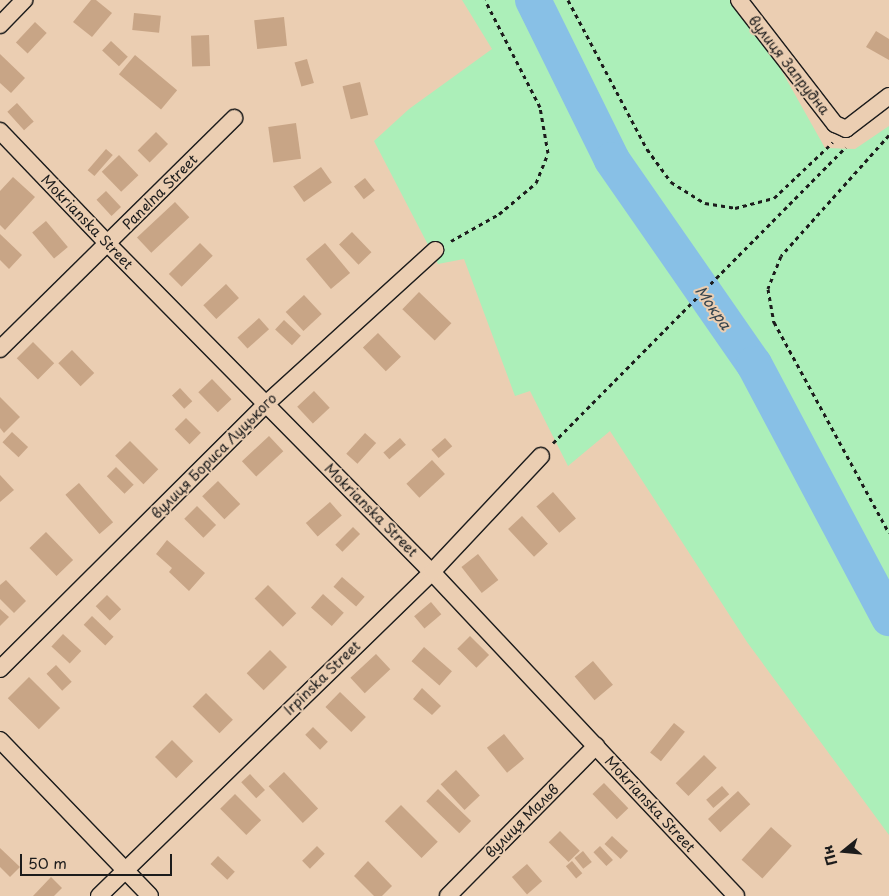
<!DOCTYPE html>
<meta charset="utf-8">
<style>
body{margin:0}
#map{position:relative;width:889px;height:896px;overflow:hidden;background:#ebceb2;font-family:"Playpen Sans",sans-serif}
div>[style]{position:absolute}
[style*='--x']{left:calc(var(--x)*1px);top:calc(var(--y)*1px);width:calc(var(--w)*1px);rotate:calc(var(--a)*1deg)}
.green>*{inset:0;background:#acefb9}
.river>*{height:36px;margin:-18px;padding:0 18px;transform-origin:18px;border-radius:18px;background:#88c0e6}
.building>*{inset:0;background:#c8a586;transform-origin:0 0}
.path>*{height:3px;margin-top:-1.5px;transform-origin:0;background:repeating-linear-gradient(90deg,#1c1c1c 0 4px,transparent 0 8px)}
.roads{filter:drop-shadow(1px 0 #1c1c1c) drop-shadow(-1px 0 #1c1c1c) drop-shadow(0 1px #1c1c1c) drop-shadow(0 -1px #1c1c1c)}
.street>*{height:16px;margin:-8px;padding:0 8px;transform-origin:8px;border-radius:8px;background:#ebceb2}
span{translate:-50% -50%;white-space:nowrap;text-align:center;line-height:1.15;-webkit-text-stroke:4px #ebceb2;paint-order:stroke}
.street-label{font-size:14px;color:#1c1c1c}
.water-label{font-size:15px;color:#37454e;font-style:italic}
.north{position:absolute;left:819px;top:826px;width:50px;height:50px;-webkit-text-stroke:4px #ebceb2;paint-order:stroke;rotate:253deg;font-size:14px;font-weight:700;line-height:20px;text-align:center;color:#1c1c1c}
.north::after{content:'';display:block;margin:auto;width:18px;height:22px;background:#1c1c1c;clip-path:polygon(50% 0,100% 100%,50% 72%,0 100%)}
.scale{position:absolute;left:20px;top:854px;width:152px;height:22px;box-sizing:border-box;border:2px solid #1c1c1c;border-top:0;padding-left:6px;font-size:15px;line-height:18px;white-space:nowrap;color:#1c1c1c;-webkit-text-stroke:4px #ebceb2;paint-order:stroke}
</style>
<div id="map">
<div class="green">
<div style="clip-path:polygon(462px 0,735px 0,770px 50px,825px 148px,855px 149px,889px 126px,889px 835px,747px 642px,610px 431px,568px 466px,530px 391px,515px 396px,464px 259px,438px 264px,374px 141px,409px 109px,492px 49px)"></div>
</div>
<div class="river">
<div style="--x:533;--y:0;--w:178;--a:63.7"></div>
<div style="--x:612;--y:160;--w:249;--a:55.2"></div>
<div style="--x:754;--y:364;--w:288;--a:62"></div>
</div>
<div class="building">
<div style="clip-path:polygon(91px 0,96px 0,112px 13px,92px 37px,73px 22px)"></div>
<div style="left:134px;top:13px;width:27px;height:17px;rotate:6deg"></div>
<div style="left:284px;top:17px;width:29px;height:30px;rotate:84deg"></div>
<div style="left:35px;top:22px;width:16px;height:28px;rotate:43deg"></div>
<div style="clip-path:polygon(876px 31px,889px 39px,889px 60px,866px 47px)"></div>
<div style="left:209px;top:35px;width:31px;height:18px;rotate:88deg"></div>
<div style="left:111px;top:41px;width:23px;height:13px;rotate:43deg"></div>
<div style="clip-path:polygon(0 54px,25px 78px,11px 93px,0 83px)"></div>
<div style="left:135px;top:55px;width:55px;height:25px;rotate:40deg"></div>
<div style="left:307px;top:59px;width:25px;height:13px;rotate:74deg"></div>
<div style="left:360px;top:82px;width:34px;height:18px;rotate:76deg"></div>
<div style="left:17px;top:103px;width:25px;height:13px;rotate:48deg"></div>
<div style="left:296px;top:123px;width:36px;height:28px;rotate:82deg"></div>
<div style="left:156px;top:132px;width:17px;height:26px;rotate:45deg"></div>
<div style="left:106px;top:149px;width:9px;height:28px;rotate:41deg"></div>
<div style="left:119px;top:155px;width:28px;height:24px;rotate:46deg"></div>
<div style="left:321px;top:167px;width:19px;height:34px;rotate:55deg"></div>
<div style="clip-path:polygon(13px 177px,35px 197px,5px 230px,0 225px,0 191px)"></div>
<div style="left:365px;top:178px;width:16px;height:14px;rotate:52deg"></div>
<div style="left:106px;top:191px;width:22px;height:13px;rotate:47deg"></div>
<div style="left:175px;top:202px;width:21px;height:52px;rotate:47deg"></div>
<div style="left:46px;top:221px;width:34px;height:18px;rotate:50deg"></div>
<div style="left:352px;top:232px;width:28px;height:18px;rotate:46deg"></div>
<div style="clip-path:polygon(0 234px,22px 255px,9px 269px,0 260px)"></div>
<div style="left:200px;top:243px;width:18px;height:44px;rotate:45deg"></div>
<div style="left:325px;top:243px;width:39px;height:25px;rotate:50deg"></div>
<div style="left:226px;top:284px;width:19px;height:31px;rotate:47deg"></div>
<div style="left:419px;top:292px;width:45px;height:24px;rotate:44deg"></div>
<div style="left:304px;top:295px;width:26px;height:25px;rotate:47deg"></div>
<div style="left:259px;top:318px;width:15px;height:29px;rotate:48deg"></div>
<div style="left:284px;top:320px;width:23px;height:13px;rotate:43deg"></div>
<div style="left:378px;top:333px;width:33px;height:21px;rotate:46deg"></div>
<div style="left:33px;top:342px;width:30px;height:23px;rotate:45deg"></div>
<div style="left:72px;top:350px;width:32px;height:19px;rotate:46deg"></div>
<div style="left:212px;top:379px;width:28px;height:19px;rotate:46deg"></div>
<div style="left:180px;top:388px;width:18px;height:11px;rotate:47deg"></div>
<div style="left:314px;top:391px;width:23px;height:23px;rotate:47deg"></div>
<div style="clip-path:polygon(0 397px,20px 417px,4px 433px,0 428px)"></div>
<div style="left:186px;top:418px;width:21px;height:16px;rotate:45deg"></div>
<div style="left:12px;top:432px;width:22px;height:14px;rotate:43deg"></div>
<div style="left:365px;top:433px;width:15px;height:28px;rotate:42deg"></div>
<div style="left:269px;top:436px;width:21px;height:37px;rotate:47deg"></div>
<div style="left:400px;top:438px;width:9px;height:22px;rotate:49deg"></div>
<div style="left:445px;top:438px;width:11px;height:18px;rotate:49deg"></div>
<div style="left:130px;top:441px;width:40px;height:21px;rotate:45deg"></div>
<div style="left:432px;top:460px;width:19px;height:35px;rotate:47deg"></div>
<div style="left:116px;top:467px;width:25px;height:13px;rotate:45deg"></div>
<div style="clip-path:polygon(0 475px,14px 490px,0 502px)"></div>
<div style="left:218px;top:481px;width:32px;height:22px;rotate:46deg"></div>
<div style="left:79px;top:483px;width:52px;height:18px;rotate:49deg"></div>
<div style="left:553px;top:492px;width:35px;height:22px;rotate:49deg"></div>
<div style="left:330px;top:502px;width:18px;height:32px;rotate:49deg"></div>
<div style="left:197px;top:506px;width:27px;height:18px;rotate:45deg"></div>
<div style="left:522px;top:516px;width:38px;height:19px;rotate:47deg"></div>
<div style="left:353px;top:527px;width:10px;height:25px;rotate:45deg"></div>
<div style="left:46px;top:532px;width:39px;height:23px;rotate:46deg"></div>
<div style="clip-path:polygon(167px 540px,205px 573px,189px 591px,169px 572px,172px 568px,156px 554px)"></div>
<div style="left:478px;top:554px;width:33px;height:21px;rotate:52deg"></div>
<div style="left:342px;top:577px;width:30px;height:13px;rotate:41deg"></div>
<div style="clip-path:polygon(6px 580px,26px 601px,14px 613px,0 599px,0 585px)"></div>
<div style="left:268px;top:585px;width:40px;height:19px;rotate:45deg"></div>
<div style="left:323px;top:594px;width:28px;height:18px;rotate:42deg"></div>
<div style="left:107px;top:595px;width:20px;height:16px;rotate:45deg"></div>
<div style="left:431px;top:602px;width:16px;height:22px;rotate:50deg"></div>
<div style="clip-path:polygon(0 609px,9px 617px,0 626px)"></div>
<div style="left:92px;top:616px;width:30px;height:12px;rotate:44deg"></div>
<div style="left:63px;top:634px;width:25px;height:17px;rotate:43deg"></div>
<div style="left:470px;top:636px;width:27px;height:18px;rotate:45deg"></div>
<div style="left:424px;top:647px;width:37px;height:19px;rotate:41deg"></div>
<div style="left:270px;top:650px;width:24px;height:33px;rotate:45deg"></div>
<div style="left:376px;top:654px;width:21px;height:35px;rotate:47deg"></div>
<div style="left:593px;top:661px;width:31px;height:24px;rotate:50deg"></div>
<div style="left:56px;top:665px;width:23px;height:13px;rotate:47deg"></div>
<div style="left:29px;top:677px;width:44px;height:30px;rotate:45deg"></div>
<div style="clip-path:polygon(422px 688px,441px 706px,432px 715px,413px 699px)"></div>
<div style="left:340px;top:692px;width:36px;height:21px;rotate:44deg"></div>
<div style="left:206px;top:693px;width:38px;height:19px;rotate:45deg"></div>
<div style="left:674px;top:723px;width:14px;height:38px;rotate:39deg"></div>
<div style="left:313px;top:727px;width:21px;height:11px;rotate:45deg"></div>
<div style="left:504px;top:734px;width:32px;height:22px;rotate:51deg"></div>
<div style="left:172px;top:740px;width:30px;height:24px;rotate:45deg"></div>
<div style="left:704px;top:755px;width:18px;height:40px;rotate:45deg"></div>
<div style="left:456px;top:770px;width:35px;height:21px;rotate:47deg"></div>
<div style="left:284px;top:772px;width:50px;height:21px;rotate:47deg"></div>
<div style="left:250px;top:774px;width:22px;height:12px;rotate:47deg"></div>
<div style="left:604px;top:783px;width:35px;height:16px;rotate:46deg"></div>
<div style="left:722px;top:786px;width:11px;height:21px;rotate:49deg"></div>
<div style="left:438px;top:789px;width:46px;height:17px;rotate:44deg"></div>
<div style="left:738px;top:791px;width:18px;height:41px;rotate:47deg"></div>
<div style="left:235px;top:794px;width:37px;height:21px;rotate:45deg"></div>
<div style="left:401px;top:805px;width:52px;height:23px;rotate:45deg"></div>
<div style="left:771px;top:827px;width:28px;height:44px;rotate:42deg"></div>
<div style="left:560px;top:831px;width:28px;height:16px;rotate:45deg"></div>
<div style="left:612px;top:836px;width:22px;height:11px;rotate:43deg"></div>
<div style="left:317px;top:846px;width:11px;height:21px;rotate:45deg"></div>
<div style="left:600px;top:846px;width:19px;height:9px;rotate:47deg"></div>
<div style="clip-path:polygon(0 848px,20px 867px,10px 877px,0 867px)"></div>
<div style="left:583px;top:851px;width:14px;height:11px;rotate:51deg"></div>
<div style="left:218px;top:856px;width:23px;height:11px;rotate:43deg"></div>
<div style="clip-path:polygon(368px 861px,392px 886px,382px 896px,374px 896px,354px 876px)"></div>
<div style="left:572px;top:861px;width:16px;height:8px;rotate:50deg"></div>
<div style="left:527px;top:864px;width:23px;height:20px;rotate:49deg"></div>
<div style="clip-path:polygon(51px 877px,62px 888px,54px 896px,33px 896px)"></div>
</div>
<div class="path">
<div style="--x:568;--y:0;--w:169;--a:62.1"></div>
<div style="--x:647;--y:149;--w:41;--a:54"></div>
<div style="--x:671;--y:182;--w:40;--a:32"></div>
<div style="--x:705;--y:203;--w:30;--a:9"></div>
<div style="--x:735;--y:208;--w:40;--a:-14.4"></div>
<div style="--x:774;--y:198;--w:81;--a:-43.5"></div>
<div style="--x:889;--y:135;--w:162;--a:131.8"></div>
<div style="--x:781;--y:256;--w:35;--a:112"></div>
<div style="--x:768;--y:289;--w:34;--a:80"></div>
<div style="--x:774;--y:322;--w:240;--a:61.4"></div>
<div style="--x:451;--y:241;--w:55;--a:-29.4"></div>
<div style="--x:499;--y:214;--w:48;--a:-40"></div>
<div style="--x:536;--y:183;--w:32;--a:-68"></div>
<div style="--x:548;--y:153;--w:47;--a:-99.9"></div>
<div style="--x:540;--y:107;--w:120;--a:-117.2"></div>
<div style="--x:553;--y:443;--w:416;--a:-45.3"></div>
</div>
<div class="roads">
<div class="street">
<div style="--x:739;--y:0;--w:157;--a:52.3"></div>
<div style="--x:835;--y:124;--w:12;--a:24"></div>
<div style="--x:846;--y:129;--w:54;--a:-37.5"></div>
<div style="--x:0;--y:25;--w:35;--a:-46"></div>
<div style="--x:0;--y:131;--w:156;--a:46.3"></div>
<div style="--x:108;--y:244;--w:461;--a:45.4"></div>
<div style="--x:432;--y:572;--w:444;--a:46.8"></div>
<div style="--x:0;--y:349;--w:329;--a:-44.6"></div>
<div style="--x:0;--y:669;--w:375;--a:-44.9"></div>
<div style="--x:266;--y:404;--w:229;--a:-42.3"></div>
<div style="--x:0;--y:740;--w:216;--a:46.1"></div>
<div style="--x:99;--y:896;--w:465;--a:-44.2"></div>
<div style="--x:432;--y:572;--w:159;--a:-46.8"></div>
<div style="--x:448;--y:896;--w:211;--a:-45.4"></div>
</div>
</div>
<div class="street-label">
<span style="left:789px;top:65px;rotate:52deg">вулиця Запрудна</span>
<span style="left:160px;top:192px;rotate:-45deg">Panelna Street</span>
<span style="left:87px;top:222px;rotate:46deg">Mokrianska Street</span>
<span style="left:214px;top:456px;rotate:-45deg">вулиця Бориса Луцького</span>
<span style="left:371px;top:510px;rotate:45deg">Mokrianska Street</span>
<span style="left:322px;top:678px;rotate:-44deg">Irpinska Street</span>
<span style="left:650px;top:804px;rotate:47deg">Mokrianska Street</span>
<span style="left:522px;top:821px;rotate:-45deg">вулиця Мальв</span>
</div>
<div class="water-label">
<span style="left:714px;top:307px;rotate:55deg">Мокра</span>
</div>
<div class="north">Пн</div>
<div class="scale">50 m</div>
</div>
